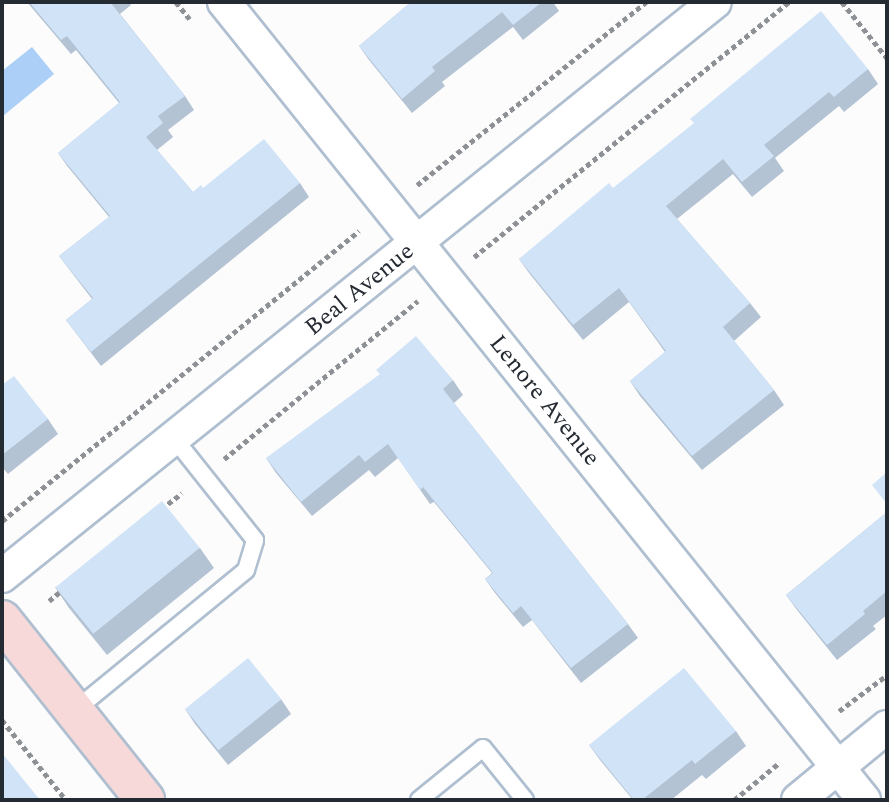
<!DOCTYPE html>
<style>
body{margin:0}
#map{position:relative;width:889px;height:802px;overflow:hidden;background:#fcfcfc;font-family:Spectral,serif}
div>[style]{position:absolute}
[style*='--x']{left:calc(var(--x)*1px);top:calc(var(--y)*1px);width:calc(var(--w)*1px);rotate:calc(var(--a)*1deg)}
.water>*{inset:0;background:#accff7}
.path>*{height:4.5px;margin-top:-2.25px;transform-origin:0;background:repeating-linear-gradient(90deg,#8d9094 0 5px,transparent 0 8.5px)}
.roads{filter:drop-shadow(2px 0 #afbfd0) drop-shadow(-2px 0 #afbfd0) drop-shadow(0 2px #afbfd0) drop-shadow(0 -2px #afbfd0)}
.lane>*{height:16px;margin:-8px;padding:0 8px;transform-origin:8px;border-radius:8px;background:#fff}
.street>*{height:32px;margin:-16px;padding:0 16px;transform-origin:16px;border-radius:16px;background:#fff}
.secondary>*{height:38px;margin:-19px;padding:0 19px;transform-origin:19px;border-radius:19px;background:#f7d9da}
.wall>*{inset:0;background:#b4c3d4}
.building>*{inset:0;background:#d1e3f7;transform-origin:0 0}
span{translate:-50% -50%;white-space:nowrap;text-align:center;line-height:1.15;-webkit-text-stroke:5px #fff;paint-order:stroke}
.street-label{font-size:24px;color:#252b32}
.frame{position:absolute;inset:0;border:4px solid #252b32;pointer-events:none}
</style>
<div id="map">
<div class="water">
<div style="clip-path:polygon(32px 47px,54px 74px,3px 116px,2px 71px)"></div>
</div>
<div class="path">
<div style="--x:176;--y:2;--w:22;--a:51"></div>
<div style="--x:842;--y:2;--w:72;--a:51.2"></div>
<div style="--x:417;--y:185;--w:293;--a:-38.6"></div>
<div style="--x:474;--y:257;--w:405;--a:-39"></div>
<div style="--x:224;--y:459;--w:250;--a:-39.2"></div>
<div style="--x:161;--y:509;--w:26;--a:-37"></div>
<div style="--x:2;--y:521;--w:460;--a:-39.1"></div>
<div style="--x:49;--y:601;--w:17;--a:-40"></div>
<div style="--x:839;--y:711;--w:60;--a:-36.9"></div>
<div style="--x:2;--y:720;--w:102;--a:51.3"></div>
<div style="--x:734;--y:800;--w:58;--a:-39.4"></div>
</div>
<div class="roads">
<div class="lane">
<div style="--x:74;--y:711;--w:222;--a:-39.3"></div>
<div style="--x:246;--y:570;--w:31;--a:-73"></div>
<div style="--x:255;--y:540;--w:130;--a:-128.5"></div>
<div style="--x:419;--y:800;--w:82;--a:-39.1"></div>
<div style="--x:483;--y:748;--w:67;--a:51.1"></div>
</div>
<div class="street">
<div style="--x:224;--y:2;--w:1023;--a:51.27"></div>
<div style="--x:2;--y:576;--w:915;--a:-38.84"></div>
<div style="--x:798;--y:800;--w:115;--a:-39.4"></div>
</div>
<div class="secondary">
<div style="--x:2;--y:620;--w:230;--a:51.5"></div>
</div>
</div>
<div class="wall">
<div style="clip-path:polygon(27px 2px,129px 2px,131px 5px,120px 14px,185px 96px,194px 110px,168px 130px,173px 137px,157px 150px,193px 192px,203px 188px,300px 183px,309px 197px,101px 366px,66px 320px,92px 299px,59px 256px,109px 217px,68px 167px,58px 153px,119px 103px,76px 50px,71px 54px)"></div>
<div style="clip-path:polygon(411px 2px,553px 2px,559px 11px,523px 40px,513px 27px,442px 82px,445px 86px,412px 113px,369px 60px,359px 46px)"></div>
<div style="clip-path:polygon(868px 69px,878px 84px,844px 112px,839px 106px,775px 158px,784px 171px,752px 197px,733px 174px,677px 219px,750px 303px,761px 317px,734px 341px,774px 390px,784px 405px,702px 470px,640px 396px,630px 381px,665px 352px,629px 302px,583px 340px,529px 273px,519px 259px,613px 188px)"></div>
<div style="clip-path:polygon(453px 380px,463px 395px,454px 403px,628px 624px,638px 638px,581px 683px,532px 620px,523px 627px,495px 593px,485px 579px,492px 573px,434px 502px,430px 504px,398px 458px,375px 477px,369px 470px,312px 516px,276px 473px,266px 458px)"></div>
<div style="clip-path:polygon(2px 385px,48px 419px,58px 434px,8px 474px,2px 467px)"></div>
<div style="clip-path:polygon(887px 512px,887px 615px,873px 626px,876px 629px,837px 660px,797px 610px,786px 595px)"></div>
<div style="clip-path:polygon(200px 548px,214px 568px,107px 655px,69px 608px,55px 587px)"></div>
<div style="clip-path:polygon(281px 699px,291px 714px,228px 765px,195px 724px,185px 709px)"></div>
<div style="clip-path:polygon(736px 731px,746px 746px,706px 779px,702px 775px,671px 800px,633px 800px,600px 760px,589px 745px)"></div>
</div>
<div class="building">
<div style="clip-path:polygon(29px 2px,110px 2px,185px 96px,158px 116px,163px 123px,146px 137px,193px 192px,201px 185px,203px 188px,264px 139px,300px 183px,91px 352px,66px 320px,93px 298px,59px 256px,110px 216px,58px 153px,120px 102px,67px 36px,61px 40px)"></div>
<div style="clip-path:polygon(411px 2px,542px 2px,513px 25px,502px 12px,432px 67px,435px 71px,402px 99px,359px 46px)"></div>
<div style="clip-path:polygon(821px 11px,868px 69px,834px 97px,829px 92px,764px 145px,774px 156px,742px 182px,723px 159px,666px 206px,750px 303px,723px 327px,774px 390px,692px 456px,630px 381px,666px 351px,619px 288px,573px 325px,519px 259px,609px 183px,613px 188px,694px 123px,690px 119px)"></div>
<div style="clip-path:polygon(416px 336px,453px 380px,443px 389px,628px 624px,571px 668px,521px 606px,513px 613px,485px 579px,493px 573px,423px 487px,420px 490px,388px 444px,365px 462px,359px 455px,301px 502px,266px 458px,380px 374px,376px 370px)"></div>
<div style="clip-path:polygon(14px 376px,48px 419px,2px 455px,2px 385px)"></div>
<div style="clip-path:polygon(887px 472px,887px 504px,872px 485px)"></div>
<div style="left:162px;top:501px;width:60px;height:137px;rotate:51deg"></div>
<div style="clip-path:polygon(887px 512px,887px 591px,863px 611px,865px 614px,827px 645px,786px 595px)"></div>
<div style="left:248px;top:658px;width:53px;height:81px;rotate:51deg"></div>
<div style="clip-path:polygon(684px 668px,736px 731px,695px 764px,692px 760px,642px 800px,634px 800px,589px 745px)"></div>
<div style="clip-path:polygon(2px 753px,40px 800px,2px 800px)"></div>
</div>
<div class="street-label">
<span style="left:360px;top:290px;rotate:-39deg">Beal Avenue</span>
<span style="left:544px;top:401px;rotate:51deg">Lenore Avenue</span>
</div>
<div class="frame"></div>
</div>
